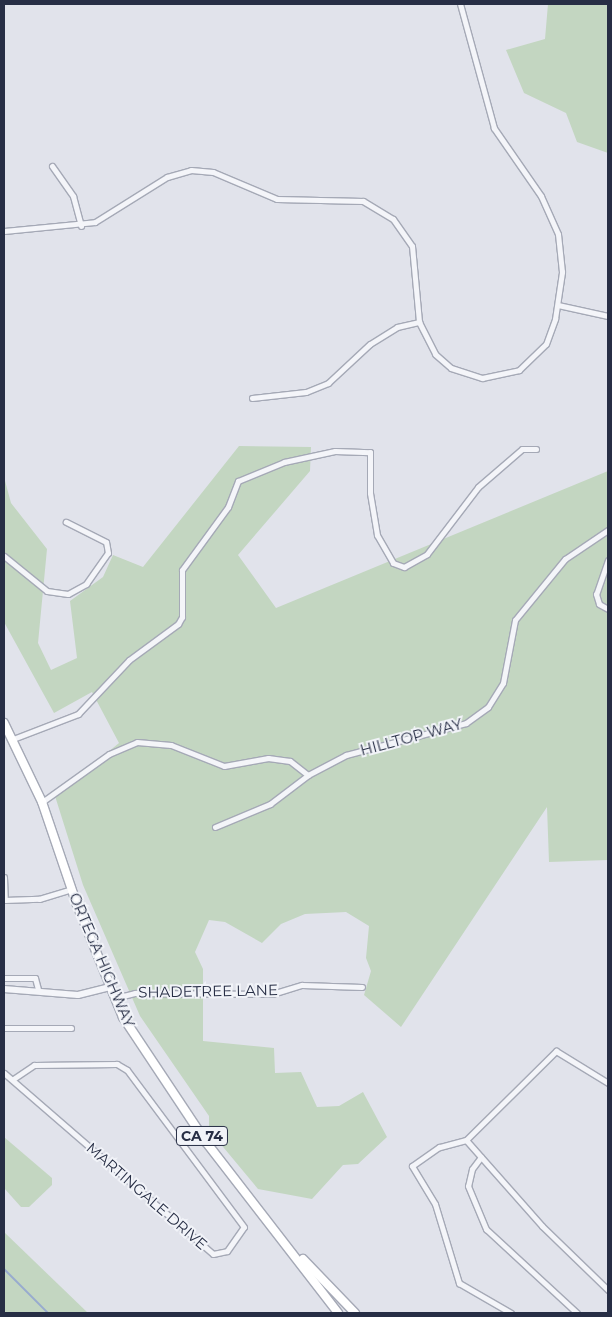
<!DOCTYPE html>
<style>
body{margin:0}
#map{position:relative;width:612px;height:1317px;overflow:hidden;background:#e1e3eb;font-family:Montserrat,sans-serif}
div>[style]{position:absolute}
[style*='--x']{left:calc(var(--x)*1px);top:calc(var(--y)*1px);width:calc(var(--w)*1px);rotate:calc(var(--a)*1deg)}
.green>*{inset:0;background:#c3d6c1}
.stream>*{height:2px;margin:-1px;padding:0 1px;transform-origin:1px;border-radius:1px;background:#98abcf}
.roads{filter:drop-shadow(1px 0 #a5a9b6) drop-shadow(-1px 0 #a5a9b6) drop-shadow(0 1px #a5a9b6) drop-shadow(0 -1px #a5a9b6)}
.minor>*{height:5px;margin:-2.5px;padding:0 2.5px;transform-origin:2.5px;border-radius:2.5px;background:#f4f5f9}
.tertiary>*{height:6px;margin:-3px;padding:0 3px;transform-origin:3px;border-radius:3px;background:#f4f5f9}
.primary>*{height:8px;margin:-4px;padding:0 4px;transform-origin:4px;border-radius:4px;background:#fff}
span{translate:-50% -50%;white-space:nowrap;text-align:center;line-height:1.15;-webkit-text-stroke:4px #f1f3f8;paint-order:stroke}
.shield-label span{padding:1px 4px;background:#f1f3f8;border:1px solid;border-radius:4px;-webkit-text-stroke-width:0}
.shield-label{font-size:14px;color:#272e45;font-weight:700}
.street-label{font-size:15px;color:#272e45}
.frame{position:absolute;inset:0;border:5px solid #272e45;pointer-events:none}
</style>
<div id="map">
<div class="green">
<div style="clip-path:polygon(548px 4px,608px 4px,608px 153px,577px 142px,566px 113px,524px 93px,506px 50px,545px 39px)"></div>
<div style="clip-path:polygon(239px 446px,311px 447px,310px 471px,238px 555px,276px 608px,608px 471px,608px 860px,549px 862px,547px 807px,401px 1027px,364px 995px,371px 971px,366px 958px,369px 926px,346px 912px,305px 914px,281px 924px,262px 943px,225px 922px,209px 920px,195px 952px,203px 969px,203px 1041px,274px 1048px,275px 1073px,301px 1072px,317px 1107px,339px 1106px,363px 1092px,387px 1137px,358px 1164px,343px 1165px,312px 1199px,258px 1189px,209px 1130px,209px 1116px,140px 1016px,83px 885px,55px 796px,119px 743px,92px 692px,54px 713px,4px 622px,4px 477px,11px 503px,47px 549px,38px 643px,51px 670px,77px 658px,70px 601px,103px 577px,113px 555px,143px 567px)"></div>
<div style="clip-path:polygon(4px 1137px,52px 1178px,52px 1185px,29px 1207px,21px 1207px,4px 1188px)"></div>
<div style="clip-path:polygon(4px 1232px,88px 1313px,4px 1313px)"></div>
</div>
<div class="stream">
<div style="--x:4;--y:1269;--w:62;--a:45"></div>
</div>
<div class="roads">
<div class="minor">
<div style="--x:52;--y:166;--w:37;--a:55"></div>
<div style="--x:73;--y:196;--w:31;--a:75"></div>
<div style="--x:4;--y:231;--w:91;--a:-5.6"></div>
<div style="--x:95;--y:222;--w:85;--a:-32"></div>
<div style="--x:167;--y:177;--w:25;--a:-16"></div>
<div style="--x:191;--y:170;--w:22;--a:5"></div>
<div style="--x:213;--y:172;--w:69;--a:22.9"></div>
<div style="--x:277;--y:199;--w:86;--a:1.3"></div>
<div style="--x:363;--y:201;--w:35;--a:31"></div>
<div style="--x:393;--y:219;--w:33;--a:55"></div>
<div style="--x:412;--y:246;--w:76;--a:84.7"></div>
<div style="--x:419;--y:322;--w:36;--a:63"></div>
<div style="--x:435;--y:354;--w:21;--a:41"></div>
<div style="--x:451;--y:368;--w:33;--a:18"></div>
<div style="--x:482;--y:378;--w:38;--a:-12"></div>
<div style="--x:519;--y:370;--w:37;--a:-44"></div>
<div style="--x:546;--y:344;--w:27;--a:-70"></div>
<div style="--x:555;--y:319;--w:48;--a:-81.5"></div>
<div style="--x:562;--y:272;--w:38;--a:-96"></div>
<div style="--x:558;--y:234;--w:42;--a:-114.1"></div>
<div style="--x:541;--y:196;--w:83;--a:-124.7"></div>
<div style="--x:494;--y:128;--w:129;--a:-105.3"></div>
<div style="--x:558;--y:305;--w:51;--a:12.4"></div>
<div style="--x:252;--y:398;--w:54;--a:-6.3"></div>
<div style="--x:306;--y:392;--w:24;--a:-22"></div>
<div style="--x:328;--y:383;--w:57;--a:-42.9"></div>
<div style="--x:370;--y:344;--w:32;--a:-32"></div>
<div style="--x:397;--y:327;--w:23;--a:-13"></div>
<div style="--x:4;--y:556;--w:55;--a:39.1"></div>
<div style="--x:47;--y:591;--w:21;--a:8"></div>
<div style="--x:68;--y:594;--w:21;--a:-29"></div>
<div style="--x:86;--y:584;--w:38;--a:-55"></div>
<div style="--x:108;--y:553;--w:11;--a:-100"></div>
<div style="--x:106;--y:542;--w:45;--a:-153.4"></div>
<div style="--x:608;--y:560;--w:36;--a:109"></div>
<div style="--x:596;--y:594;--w:10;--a:73"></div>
<div style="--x:599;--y:604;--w:10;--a:29"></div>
<div style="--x:13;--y:739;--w:70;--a:-21"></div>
<div style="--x:78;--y:714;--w:74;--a:-46.6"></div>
<div style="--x:129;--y:660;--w:61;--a:-36.3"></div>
<div style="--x:178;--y:624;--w:8;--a:-60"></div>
<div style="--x:182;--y:617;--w:47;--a:-90"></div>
<div style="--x:182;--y:570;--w:78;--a:-53.9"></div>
<div style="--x:228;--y:507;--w:28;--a:-69"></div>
<div style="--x:238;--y:481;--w:50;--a:-22.4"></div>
<div style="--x:284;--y:462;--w:52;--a:-12.2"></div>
<div style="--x:335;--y:451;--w:35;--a:2"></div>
<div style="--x:370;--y:452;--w:41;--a:90"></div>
<div style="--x:370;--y:493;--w:43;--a:80.5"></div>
<div style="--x:377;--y:535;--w:32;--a:60"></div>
<div style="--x:393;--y:563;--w:12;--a:20"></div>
<div style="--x:404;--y:567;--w:26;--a:-29"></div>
<div style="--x:427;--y:554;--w:84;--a:-52.7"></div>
<div style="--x:478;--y:487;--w:58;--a:-40.8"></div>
<div style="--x:522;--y:449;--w:14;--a:0"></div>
<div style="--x:42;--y:802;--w:82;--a:-35.6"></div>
<div style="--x:109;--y:754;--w:30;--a:-23"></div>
<div style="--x:137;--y:742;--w:34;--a:5"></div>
<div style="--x:171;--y:745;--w:57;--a:21.6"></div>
<div style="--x:224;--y:766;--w:45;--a:-10.3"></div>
<div style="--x:268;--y:758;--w:22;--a:8"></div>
<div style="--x:290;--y:761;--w:23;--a:38"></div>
<div style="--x:215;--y:827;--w:60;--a:-22.7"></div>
<div style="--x:270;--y:804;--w:48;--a:-37.3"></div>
<div style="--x:308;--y:775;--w:43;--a:-27.8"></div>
<div style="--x:346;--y:755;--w:124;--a:-14.9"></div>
<div style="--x:466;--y:723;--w:27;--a:-36"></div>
<div style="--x:488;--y:707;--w:28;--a:-58"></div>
<div style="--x:503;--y:683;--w:64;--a:-79.2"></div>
<div style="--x:515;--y:620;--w:79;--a:-50.7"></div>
<div style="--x:565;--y:559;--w:52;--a:-34"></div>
<div style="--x:4;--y:877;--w:23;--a:88"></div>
<div style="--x:4;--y:900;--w:35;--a:-2"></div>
<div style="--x:39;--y:899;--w:34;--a:-17"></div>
<div style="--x:4;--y:978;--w:31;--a:0"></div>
<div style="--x:35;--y:978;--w:11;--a:75"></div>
<div style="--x:115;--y:998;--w:21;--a:-14"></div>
<div style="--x:135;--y:993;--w:137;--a:0.4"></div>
<div style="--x:272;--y:994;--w:31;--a:-17"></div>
<div style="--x:302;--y:985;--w:60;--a:1.9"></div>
<div style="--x:4;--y:1028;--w:67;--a:0"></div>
<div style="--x:4;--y:1073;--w:276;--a:40.9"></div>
<div style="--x:213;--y:1254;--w:14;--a:-12"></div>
<div style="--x:227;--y:1251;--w:29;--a:-55"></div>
<div style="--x:244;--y:1227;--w:196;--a:-126.7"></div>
<div style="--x:127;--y:1070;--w:12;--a:-149"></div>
<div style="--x:117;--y:1064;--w:83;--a:179.3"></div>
<div style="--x:34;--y:1065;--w:25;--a:146"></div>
<div style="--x:466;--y:1140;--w:28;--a:165"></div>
<div style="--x:439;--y:1147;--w:33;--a:145"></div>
<div style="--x:412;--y:1166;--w:44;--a:58.8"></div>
<div style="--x:435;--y:1204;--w:83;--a:73.1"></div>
<div style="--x:459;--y:1283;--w:60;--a:30"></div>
<div style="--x:466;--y:1140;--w:115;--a:48.5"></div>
<div style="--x:542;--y:1226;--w:92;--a:44.1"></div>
<div style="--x:466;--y:1140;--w:127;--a:-44.7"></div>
<div style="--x:556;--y:1051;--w:61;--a:31.6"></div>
<div style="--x:481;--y:1157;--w:15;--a:127"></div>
<div style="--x:472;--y:1169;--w:17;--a:103"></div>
<div style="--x:468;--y:1186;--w:47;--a:67.3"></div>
<div style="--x:486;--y:1229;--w:124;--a:42.7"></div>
</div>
<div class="tertiary">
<div style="--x:4;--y:989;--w:74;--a:4.6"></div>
<div style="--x:78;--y:995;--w:34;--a:-14"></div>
</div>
<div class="primary">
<div style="--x:4;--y:723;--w:88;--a:64.3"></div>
<div style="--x:42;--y:802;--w:109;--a:71.2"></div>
<div style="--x:77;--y:905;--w:121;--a:67.7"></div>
<div style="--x:123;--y:1017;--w:150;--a:56.4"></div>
<div style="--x:206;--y:1142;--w:216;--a:52.3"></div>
<div style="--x:303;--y:1259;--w:75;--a:46.1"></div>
</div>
</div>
<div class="shield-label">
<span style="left:202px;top:1136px">CA 74</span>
</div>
<div class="street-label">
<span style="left:411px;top:737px;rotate:-15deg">HILLTOP WAY</span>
<span style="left:102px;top:960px;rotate:67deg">ORTEGA HIGHWAY</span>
<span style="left:208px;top:991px;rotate:-1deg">SHADETREE LANE</span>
<span style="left:147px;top:1196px;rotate:41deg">MARTINGALE DRIVE</span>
</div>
<div class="frame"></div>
</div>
